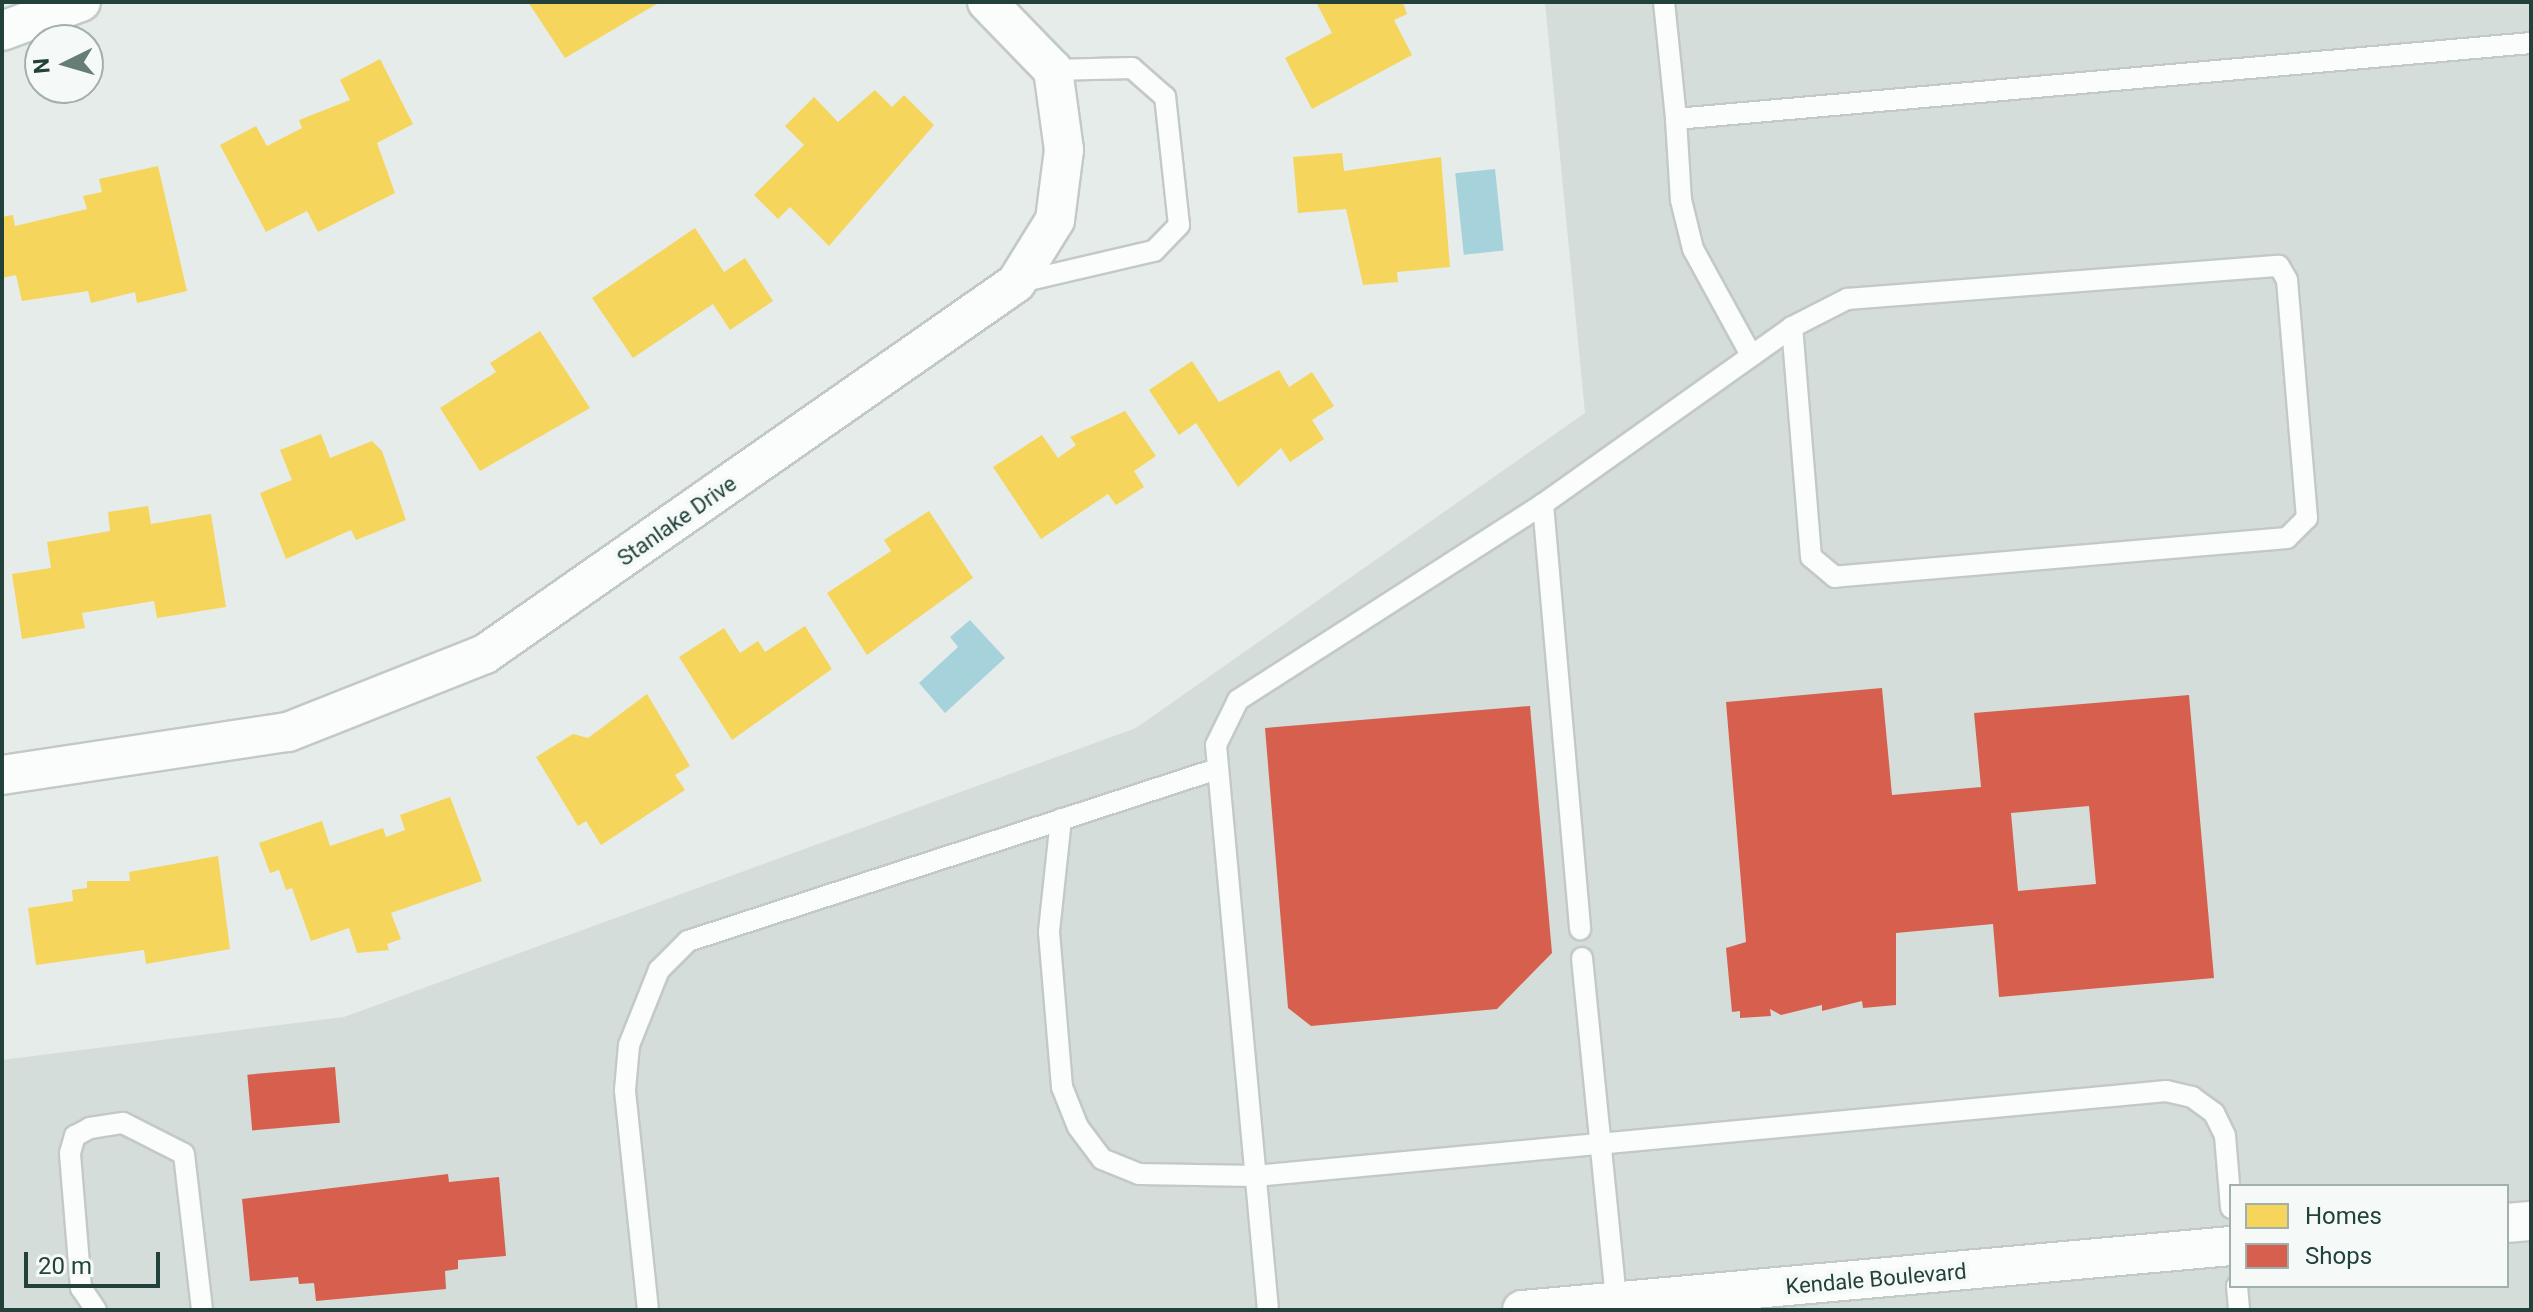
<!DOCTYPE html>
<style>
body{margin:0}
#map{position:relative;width:2533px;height:1312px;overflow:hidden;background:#e6ece9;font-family:Roboto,sans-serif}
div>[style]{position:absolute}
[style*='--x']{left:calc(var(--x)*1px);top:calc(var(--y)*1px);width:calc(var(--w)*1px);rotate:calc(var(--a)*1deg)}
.built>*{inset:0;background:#d4ddd9}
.water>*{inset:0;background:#a6d2db;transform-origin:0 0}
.homes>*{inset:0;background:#f6d55c}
.shops>*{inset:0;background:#d6604d;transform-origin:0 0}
.roads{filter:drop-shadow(2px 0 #c3c9c7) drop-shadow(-2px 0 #c3c9c7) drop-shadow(0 2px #c3c9c7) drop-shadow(0 -2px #c3c9c7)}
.lane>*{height:20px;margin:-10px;padding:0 10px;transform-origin:10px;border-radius:10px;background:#fbfcfc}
.street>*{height:38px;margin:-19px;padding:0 19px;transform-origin:19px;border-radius:19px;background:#fbfcfc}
span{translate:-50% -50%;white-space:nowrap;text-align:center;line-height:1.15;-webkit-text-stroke:8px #f5faf8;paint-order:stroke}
.street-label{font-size:22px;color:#22413a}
.frame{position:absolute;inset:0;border:4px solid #22413a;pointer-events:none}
.legend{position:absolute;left:2229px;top:1184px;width:280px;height:104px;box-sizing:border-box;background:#f5faf8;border:2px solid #a1b0ac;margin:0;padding:10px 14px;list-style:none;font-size:24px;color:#22413a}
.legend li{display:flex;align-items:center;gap:16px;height:40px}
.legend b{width:40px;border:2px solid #a1b0ac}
.north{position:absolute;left:24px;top:24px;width:80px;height:80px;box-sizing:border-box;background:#f5faf8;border:2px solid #a1b0ac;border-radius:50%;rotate:265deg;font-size:22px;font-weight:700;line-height:32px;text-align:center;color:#22413a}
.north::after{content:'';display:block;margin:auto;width:28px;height:36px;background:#677d77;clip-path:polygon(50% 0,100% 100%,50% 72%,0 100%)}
.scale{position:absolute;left:24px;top:1252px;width:136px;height:36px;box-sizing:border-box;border:4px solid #22413a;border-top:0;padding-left:10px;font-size:24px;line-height:28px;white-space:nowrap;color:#22413a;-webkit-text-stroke:6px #f5faf8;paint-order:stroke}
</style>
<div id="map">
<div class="built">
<div style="clip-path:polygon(evenodd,1545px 2px,2531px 2px,2531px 1310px,2px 1310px,2px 1060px,344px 1017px,1136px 728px,1585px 413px,1545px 2px,2231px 1186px,2507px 1186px,2507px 1286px,2231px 1286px,2231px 1186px)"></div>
</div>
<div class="water">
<div style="left:1495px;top:169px;width:82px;height:40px;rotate:84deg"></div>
<div style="clip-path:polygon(970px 620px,1005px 658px,945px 713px,919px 683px,958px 647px,950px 637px)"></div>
</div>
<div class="homes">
<div style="clip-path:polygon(528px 2px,660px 2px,565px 58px)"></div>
<div style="clip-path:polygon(1316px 2px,1403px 2px,1407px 14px,1394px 20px,1412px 55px,1312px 109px,1285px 58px,1332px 33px)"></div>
<div style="clip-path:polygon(380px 59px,413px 124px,377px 143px,395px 193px,318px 232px,307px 211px,266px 232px,220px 145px,256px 126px,267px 146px,302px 128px,299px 120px,350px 100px,340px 80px)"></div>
<div style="clip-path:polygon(875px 90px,892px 107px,904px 95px,934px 125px,829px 246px,790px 207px,778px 219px,754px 195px,804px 145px,785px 126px,814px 97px,838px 122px)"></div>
<div style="clip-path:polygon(1342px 153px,1344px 171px,1441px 157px,1450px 267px,1397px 272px,1398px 282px,1363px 285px,1346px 209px,1298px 213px,1293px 157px)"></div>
<div style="clip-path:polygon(158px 166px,187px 291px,137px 303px,135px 292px,91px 303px,88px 291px,22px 301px,16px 275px,2px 278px,2px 217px,13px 215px,15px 226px,87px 209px,83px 196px,102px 192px,99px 179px)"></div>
<div style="clip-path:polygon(695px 228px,724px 272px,745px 258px,773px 301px,730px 330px,713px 304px,633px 358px,592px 298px)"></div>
<div style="clip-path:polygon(540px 331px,590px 408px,480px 471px,440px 408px,496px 372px,490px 363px)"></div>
<div style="clip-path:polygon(1192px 361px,1219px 402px,1279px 370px,1289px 387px,1312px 372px,1334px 406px,1312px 420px,1324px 439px,1290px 462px,1281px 448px,1238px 487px,1196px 423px,1179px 435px,1149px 390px)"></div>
<div style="clip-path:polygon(1125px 411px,1156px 456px,1134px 471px,1144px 487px,1116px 505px,1108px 494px,1041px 539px,993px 467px,1042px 435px,1058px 458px,1076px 445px,1070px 437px)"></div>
<div style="clip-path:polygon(321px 434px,330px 458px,372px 441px,382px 451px,406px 520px,356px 540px,351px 530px,286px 559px,260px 493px,292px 480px,280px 450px)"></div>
<div style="clip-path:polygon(148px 506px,151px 524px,211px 514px,226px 607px,157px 618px,154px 601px,82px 613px,85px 628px,22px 639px,12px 574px,51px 568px,47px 542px,110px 531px,108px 512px)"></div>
<div style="clip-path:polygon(929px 511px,973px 578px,867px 655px,827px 593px,891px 551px,884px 540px)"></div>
<div style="clip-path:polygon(805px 626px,832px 669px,732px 740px,679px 657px,724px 628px,740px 653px,758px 641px,765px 652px)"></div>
<div style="clip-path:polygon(647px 694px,690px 766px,675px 775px,685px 790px,601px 845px,586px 821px,578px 826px,536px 757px,573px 734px,588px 738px)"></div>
<div style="clip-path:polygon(450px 797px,482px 881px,391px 913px,401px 939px,387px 944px,389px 950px,357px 953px,349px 928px,311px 941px,292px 888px,286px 890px,279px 870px,270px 873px,259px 843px,322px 821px,330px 846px,383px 828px,386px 837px,405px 830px,400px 815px)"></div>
<div style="clip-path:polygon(218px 856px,230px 949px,146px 964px,144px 950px,36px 965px,28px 908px,73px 901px,72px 890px,87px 888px,87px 881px,130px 881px,129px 872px)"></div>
</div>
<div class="shops">
<div style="clip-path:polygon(evenodd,1882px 688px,1892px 795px,1981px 787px,1974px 713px,2189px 695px,2214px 978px,1999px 997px,1993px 924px,1896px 933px,1896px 1005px,1863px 1008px,1862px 1001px,1822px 1011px,1822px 1005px,1781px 1015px,1770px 1009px,1771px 1016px,1740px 1018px,1740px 1011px,1732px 1012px,1726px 948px,1746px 942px,1726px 702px,1882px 688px,2089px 806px,2096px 884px,2018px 891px,2011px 813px,2089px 806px)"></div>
<div style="clip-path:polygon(1530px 706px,1552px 953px,1497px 1009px,1311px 1026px,1288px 1008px,1265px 728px)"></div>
<div style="left:335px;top:1067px;width:56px;height:88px;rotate:85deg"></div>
<div style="clip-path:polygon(448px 1174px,449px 1182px,499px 1177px,506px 1256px,458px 1260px,458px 1269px,445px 1271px,446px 1289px,316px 1301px,314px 1283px,299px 1284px,298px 1277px,250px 1281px,242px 1199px)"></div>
</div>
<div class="roads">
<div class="lane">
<div style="--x:1664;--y:2;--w:118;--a:84.1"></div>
<div style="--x:1676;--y:119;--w:858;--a:-5.08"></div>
<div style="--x:1676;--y:119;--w:81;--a:86.5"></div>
<div style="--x:1681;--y:200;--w:50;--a:76.2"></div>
<div style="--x:1693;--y:249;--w:121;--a:61.3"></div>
<div style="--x:1016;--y:283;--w:142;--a:-13.1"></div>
<div style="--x:1154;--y:251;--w:36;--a:-46"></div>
<div style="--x:1179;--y:225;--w:129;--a:-96.2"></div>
<div style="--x:1165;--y:97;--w:44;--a:-138.7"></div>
<div style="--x:1132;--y:68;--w:79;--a:178.5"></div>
<div style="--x:1543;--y:504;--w:427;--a:85"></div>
<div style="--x:1061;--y:819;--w:114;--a:96.1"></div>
<div style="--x:1049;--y:932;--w:156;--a:85.2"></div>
<div style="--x:1062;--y:1087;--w:43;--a:68.2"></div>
<div style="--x:1078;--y:1127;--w:40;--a:53"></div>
<div style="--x:1102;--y:1159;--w:40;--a:22"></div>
<div style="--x:1139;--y:1174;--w:116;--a:1"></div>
<div style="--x:1255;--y:1176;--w:915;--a:-5.33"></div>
<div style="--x:2166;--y:1091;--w:27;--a:13"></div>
<div style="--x:2192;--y:1097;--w:27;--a:36"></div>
<div style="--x:2214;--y:1113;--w:25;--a:64"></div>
<div style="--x:2225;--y:1136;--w:72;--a:85.2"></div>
<div style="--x:1582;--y:958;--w:354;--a:84.3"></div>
<div style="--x:2237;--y:1286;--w:24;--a:85"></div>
<div style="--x:96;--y:1310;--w:27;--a:-124"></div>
<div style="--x:81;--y:1288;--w:135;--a:-94.7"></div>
<div style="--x:70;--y:1153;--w:18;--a:-74"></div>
<div style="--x:75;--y:1136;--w:17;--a:-28"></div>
<div style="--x:90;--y:1128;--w:33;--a:-9"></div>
<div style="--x:123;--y:1123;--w:68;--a:26.9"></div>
<div style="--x:184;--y:1154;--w:157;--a:83.4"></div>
<div style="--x:648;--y:1310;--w:221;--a:-96"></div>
<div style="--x:625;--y:1090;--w:45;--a:-84.9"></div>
<div style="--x:629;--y:1045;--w:81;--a:-68.2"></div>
<div style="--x:659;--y:970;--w:41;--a:-45"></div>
<div style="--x:688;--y:941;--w:556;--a:-18.01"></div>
<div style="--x:1268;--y:1310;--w:567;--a:-95.26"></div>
<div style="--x:1216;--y:745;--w:50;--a:-63.9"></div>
<div style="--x:1238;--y:700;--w:363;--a:-32.7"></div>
<div style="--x:1543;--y:504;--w:305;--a:-35.4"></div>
<div style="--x:1792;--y:327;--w:62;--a:-27"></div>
<div style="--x:1847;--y:299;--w:433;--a:-4.4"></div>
<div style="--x:2279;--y:266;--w:16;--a:60"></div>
<div style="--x:2287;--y:280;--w:239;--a:85.2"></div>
<div style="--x:2307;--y:518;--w:28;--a:135"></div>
<div style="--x:2287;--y:538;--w:454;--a:175.1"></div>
<div style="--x:1835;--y:577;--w:31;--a:-140"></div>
<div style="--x:1811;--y:557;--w:231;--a:-94.7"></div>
</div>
<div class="street">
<div style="--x:2;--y:31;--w:84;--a:-20.2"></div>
<div style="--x:2;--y:775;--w:289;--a:-8.6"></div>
<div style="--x:288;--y:732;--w:212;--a:-21.6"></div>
<div style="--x:485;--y:654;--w:648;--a:-34.94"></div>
<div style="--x:1016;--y:283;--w:74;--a:-58.2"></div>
<div style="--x:1055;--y:220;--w:71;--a:-82.7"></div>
<div style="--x:1064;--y:150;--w:81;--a:-97.8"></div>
<div style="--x:1053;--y:70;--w:95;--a:-134.1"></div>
<div style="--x:2507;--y:1223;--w:24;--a:-5"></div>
<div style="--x:1522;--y:1310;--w:712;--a:-5.16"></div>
</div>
</div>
<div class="street-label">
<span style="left:677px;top:521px;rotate:-35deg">Stanlake Drive</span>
<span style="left:1876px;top:1279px;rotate:-5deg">Kendale Boulevard</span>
</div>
<div class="frame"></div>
<ul class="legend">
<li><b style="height:22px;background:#f6d55c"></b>Homes</li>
<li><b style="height:22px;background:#d6604d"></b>Shops</li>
</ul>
<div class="north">N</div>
<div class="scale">20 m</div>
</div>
